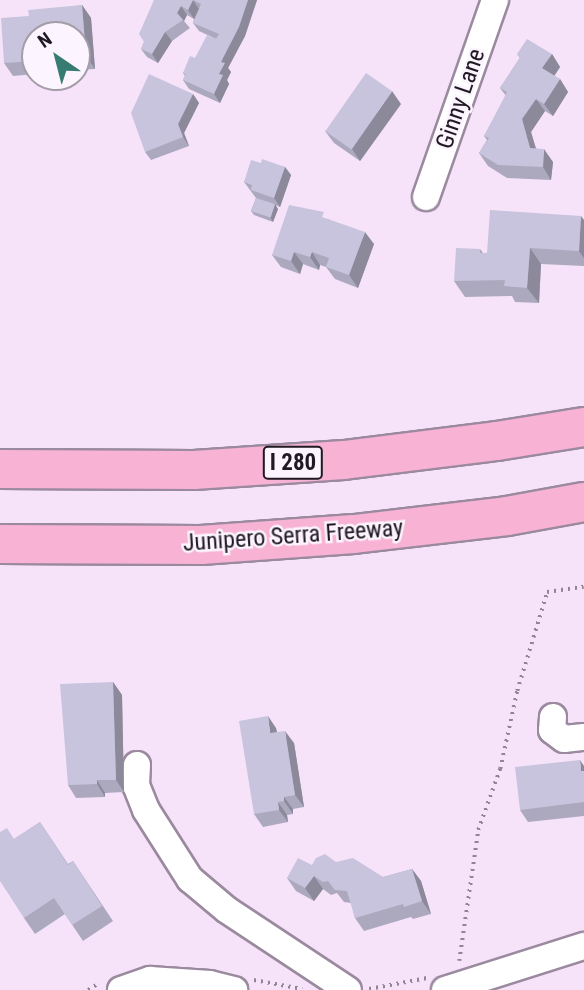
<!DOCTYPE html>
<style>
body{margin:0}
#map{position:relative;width:584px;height:990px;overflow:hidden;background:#f6e3fa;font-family:"Roboto Condensed",sans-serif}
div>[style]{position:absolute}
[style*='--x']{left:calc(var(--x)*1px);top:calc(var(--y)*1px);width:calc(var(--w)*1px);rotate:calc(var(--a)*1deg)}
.path>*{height:3.5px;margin-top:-1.75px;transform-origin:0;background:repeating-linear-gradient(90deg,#918494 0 2px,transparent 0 7px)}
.roads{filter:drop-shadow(2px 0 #9b8a9f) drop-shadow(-2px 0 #9b8a9f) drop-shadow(0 2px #9b8a9f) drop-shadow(0 -2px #9b8a9f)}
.minor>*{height:26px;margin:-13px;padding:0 13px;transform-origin:13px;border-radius:13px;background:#fff}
.highway>*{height:38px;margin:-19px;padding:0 19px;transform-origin:19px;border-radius:19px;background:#f7b2d4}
.wall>*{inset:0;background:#aca9bf}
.shaded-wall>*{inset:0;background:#8c899b}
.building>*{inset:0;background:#c8c4de;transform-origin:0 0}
span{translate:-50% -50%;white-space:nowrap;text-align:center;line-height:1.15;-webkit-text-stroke:5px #fcf4fe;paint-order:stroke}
.shield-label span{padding:2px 5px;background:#fcf4fe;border:2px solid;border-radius:5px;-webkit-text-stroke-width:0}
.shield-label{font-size:23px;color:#1f1921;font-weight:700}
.street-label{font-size:24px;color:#1f1921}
.north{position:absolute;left:21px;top:21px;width:70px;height:70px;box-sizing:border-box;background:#fcf4fe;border:2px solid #a49ca6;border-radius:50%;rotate:325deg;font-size:19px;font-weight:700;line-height:28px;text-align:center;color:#1f1921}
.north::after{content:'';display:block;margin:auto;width:24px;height:32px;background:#377c72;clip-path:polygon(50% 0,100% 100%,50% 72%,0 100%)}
</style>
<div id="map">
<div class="path">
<div style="--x:459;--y:961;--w:132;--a:-81.7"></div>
<div style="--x:478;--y:830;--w:65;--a:-70.2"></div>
<div style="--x:500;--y:769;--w:80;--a:-77.7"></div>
<div style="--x:517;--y:691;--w:103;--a:-73.1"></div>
<div style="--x:547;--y:592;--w:37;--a:-8"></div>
<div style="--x:254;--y:980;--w:49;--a:10.6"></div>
<div style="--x:369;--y:989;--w:59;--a:-10.7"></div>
<div style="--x:88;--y:990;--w:13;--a:-32"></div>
</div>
<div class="roads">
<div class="minor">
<div style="--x:426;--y:197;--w:209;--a:-70.7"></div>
<div style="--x:553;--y:717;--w:13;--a:94"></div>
<div style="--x:552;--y:730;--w:15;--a:37"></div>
<div style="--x:564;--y:739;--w:20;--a:-6"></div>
<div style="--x:137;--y:765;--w:20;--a:93"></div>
<div style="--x:136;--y:785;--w:27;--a:68"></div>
<div style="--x:146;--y:810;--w:82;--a:57.5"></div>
<div style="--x:190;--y:879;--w:48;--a:40"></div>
<div style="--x:227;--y:910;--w:145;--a:33.5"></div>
<div style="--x:121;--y:990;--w:31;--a:-19"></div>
<div style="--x:150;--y:980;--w:60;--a:3.8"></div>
<div style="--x:210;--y:984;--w:25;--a:14"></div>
<div style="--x:445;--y:990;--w:146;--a:-17.6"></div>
</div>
<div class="highway">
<div style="--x:0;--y:469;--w:194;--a:0.3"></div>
<div style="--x:194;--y:470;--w:150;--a:-3.8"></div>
<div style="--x:344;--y:460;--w:154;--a:-7.1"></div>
<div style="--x:497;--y:441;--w:88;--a:-9.1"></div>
<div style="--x:0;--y:544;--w:201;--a:0.3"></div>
<div style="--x:201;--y:545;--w:153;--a:-4.1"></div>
<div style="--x:354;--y:534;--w:154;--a:-6.7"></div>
<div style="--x:507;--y:516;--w:78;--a:-10.3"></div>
</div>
</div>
<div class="wall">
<div style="clip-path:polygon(154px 0,257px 0,245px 36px,228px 68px,231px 72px,227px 80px,229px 84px,220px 103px,189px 89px,183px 80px,185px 76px,183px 73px,195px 58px,216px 39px,199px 31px,193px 23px,194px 19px,187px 15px,184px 21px,190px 28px,172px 41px,158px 63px,147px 57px,141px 49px,144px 42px)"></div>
<div style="clip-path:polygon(82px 5px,91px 18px,95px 69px,77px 70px,77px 35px,35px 35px,35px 74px,13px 76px,4px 63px,29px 16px)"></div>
<div style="clip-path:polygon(517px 54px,552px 54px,560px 67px,554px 76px,560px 79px,568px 92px,553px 116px,545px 111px,531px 132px,536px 148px,553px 162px,551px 180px,507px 178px,488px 166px,479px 153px,487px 140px,484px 136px,506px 96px,500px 88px,520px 58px)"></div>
<div style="clip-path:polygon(193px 94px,199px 103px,184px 133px,189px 146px,151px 160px,145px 152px)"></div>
<div style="clip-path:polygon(401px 104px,360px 161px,334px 143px,325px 131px)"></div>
<div style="clip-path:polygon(261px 163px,285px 167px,291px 175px,280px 207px,275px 205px,278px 209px,273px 222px,254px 215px,251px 211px,256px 198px,244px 182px)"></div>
<div style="clip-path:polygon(328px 219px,374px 244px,358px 288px,335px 279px,326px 267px,320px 265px,319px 270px,303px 264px,300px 274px,281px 267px,272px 255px)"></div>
<div style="clip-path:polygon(584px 220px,584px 266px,541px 264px,539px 303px,515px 302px,512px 296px,465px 297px,454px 281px,480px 249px,483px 253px,487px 253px)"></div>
<div style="clip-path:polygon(113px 682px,122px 695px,124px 792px,105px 793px,105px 797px,76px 798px,68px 785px)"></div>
<div style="clip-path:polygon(276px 728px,277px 732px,294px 743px,304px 807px,293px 809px,293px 814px,287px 815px,288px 822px,263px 827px,254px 814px)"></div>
<div style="clip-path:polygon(584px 766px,584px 816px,528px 822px,520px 810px)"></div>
<div style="clip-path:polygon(40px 822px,68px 864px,73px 861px,113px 921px,83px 941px,65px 914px,35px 934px,24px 918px,14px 839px)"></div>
<div style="clip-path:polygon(336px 862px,383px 877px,412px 869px,421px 881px,431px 914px,413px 919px,411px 917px,364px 931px,355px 918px,351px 903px,344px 902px,337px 893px,331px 895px,323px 889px,314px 901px,296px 891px,287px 878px,312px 865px)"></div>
</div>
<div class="shaded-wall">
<div style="clip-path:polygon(193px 0,199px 9px,194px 19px,188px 10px)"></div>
<div style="clip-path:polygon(248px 0,257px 0,245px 36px,228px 68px,231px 72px,227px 80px,229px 84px,220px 103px,214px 94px,221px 62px)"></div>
<div style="clip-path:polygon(82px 5px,91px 18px,95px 69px,86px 56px)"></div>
<div style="clip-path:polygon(181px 6px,187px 15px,184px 21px,177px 13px)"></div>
<div style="clip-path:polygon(165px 32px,172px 41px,158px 63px,152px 54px)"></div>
<div style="clip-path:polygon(552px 54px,560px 67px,551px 81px,542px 68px)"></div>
<div style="clip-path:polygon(560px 79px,568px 92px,553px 116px,544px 104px)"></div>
<div style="clip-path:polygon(392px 91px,401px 104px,360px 161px,352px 149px)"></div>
<div style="clip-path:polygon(193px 94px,199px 103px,184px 133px,189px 146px,183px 137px,178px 124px)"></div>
<div style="clip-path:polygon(536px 99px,545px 111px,531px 132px,539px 160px,530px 148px,522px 119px)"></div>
<div style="clip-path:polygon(544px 149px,553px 162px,551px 180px,543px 167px)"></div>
<div style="clip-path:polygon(285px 167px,291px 175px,280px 207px,274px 198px)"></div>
<div style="clip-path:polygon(275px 204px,278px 209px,273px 222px,270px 217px)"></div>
<div style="clip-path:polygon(581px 216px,584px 220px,584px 258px,579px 251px)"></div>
<div style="clip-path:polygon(365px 232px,374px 244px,358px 288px,349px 275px)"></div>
<div style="clip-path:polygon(530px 248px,541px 264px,539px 303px,527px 288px)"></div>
<div style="clip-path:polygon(294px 252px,303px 264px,300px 274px,291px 261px)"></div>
<div style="clip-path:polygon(312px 252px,320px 265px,319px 270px,310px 257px)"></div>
<div style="clip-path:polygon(113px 682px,122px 695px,124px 792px,116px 780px)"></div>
<div style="clip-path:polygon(268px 716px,276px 728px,279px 745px,270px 733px)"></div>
<div style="clip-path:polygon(285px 731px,294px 743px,304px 807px,295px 795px)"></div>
<div style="clip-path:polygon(580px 760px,584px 766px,584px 775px,581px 771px)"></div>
<div style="clip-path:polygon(97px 780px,105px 793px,105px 797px,97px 784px)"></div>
<div style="clip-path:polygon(284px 797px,293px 809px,293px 814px,284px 801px)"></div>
<div style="clip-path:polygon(278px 802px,287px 815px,288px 822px,279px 810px)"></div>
<div style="clip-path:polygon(412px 869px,421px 881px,431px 914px,422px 901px)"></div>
<div style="clip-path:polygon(314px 876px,323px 889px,314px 901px,305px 888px)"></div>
</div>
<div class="building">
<div style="clip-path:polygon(154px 0,193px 0,188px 10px,181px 6px,177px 13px,183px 20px,165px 32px,152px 54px,141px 49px,144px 42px,139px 34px)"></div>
<div style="clip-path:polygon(193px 0,248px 0,239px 27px,221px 62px,225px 63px,219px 74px,223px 75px,214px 94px,183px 80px,186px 75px,183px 73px,190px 56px,195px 58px,207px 35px,216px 39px,219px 34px,193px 23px,201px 4px)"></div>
<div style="clip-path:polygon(82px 5px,86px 56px,77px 57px,77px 35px,35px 35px,35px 61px,4px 63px,1px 18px,29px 16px,28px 10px)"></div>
<div style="clip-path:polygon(527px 39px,552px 54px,542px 68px,560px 79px,544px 104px,536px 99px,522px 119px,530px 148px,544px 149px,543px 167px,498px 165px,479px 153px,489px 138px,484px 136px,507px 92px,500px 88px,520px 57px,517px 54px)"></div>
<div style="left:366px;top:73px;width:32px;height:71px;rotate:35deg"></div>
<div style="clip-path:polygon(149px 74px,193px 94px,178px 124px,183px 137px,145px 152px,131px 113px)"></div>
<div style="clip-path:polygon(262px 159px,285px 167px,274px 198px,251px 190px,252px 185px,244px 182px,251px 160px,261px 163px)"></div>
<div style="left:256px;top:198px;width:20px;height:14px;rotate:18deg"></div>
<div style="clip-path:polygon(289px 205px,324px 212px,322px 217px,365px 232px,349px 275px,326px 267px,329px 258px,312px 252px,310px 257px,294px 252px,291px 261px,272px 255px)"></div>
<div style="clip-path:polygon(490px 210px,581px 216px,579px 251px,530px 248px,527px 288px,504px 286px,505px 280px,454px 281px,456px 248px,480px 249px,480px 253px,487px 253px)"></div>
<div style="clip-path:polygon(113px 682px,116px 780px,97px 780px,97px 784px,68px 785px,60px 684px)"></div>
<div style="clip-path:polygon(268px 716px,270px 733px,285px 731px,295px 795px,284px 797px,284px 801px,278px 802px,279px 810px,254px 814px,239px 721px)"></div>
<div style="clip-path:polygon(580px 760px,581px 771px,584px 771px,584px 802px,520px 810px,515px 767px)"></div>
<div style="clip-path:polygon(40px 822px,68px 865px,73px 861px,102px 906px,72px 925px,54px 898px,24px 918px,0 881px,0 832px,7px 828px,14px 839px)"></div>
<div style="clip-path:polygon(325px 854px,336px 862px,353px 858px,383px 877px,412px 869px,422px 901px,404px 907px,403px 904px,355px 918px,347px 891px,335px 890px,328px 881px,323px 882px,314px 876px,305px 888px,287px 878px,298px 858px,312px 865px,316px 858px)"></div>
</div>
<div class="shield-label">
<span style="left:293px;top:463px">I 280</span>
</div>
<div class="street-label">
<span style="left:461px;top:99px;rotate:-71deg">Ginny Lane</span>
<span style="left:293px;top:536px;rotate:-4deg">Junipero Serra Freeway</span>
</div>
<div class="north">N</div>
</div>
